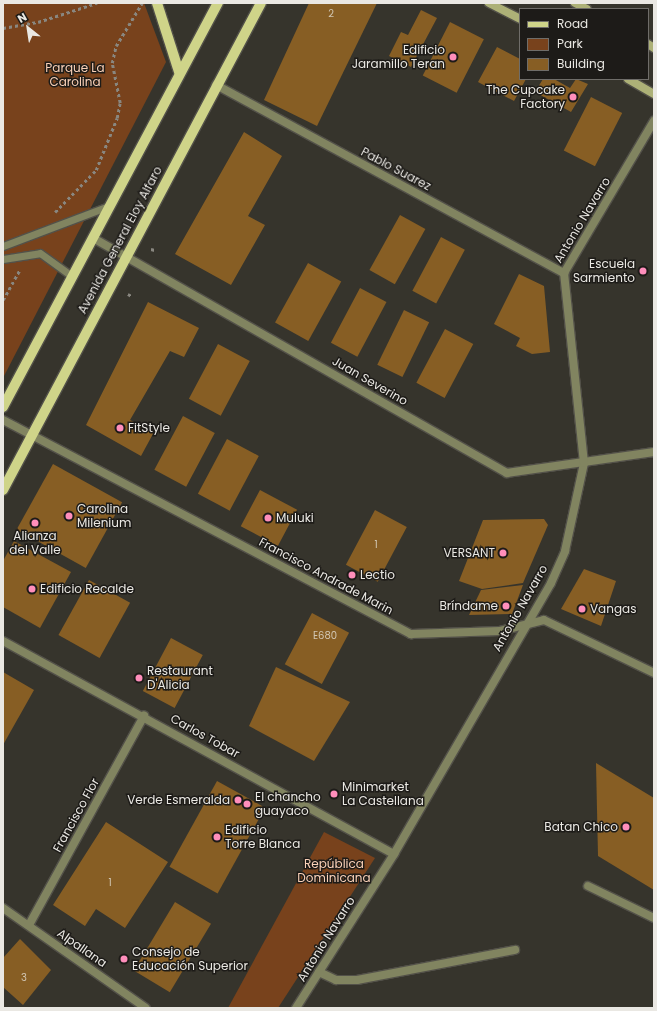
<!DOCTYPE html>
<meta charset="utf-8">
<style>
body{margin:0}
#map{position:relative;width:657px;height:1011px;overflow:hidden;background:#36342c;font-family:Poppins,sans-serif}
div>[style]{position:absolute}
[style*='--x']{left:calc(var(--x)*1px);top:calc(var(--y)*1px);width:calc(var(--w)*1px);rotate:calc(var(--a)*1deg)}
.green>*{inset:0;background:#78421c}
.building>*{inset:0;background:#875e24;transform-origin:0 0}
.path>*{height:2.5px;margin-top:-1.25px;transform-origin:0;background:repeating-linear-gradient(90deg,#898780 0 3px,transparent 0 6px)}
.roads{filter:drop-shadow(1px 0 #535149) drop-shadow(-1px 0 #535149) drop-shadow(0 1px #535149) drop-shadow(0 -1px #535149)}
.lane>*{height:7px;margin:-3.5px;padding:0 3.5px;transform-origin:3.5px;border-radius:3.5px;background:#818460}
.street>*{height:8px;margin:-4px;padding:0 4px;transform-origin:4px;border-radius:4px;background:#818460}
.secondary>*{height:8px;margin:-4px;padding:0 4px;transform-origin:4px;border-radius:4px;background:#adb177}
.primary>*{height:10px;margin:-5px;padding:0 5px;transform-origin:5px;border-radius:5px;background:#cfd489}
.dots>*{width:11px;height:11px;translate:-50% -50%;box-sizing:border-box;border:2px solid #1d1b18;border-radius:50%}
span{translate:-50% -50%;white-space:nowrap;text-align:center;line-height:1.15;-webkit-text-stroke:3px #1d1b18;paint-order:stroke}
.number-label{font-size:10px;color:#d1c6b3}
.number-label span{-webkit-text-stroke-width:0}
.poi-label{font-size:12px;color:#eae8e3}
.right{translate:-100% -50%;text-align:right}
.left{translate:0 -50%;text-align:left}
.park-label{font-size:12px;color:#fad1b8}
.street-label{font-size:12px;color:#eae8e3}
.frame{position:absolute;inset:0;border:4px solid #eae8e3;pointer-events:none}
.legend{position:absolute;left:519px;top:8px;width:130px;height:72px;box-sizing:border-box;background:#1d1b18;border:1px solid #6f6d69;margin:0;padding:5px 7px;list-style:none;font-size:12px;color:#eae8e3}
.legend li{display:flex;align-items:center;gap:8px;height:20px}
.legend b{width:20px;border:1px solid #6f6d69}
.north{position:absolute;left:8px;top:8px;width:40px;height:40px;-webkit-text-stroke:3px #1d1b18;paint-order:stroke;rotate:330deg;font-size:11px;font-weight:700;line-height:16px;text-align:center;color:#eae8e3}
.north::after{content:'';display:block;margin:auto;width:14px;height:18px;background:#eae8e3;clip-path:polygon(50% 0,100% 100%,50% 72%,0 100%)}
</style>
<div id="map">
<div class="green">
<div style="clip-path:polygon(3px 3px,144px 3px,166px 62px,3px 378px)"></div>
<div style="clip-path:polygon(324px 832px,375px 858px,278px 1008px,228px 1008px)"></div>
</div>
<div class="building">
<div style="clip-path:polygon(309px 3px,377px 3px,317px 126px,264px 100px)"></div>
<div style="clip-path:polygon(421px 10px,437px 18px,411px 67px,389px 56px,401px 32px,408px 35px)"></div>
<div style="left:450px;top:22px;width:38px;height:60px;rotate:27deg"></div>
<div style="clip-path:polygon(497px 47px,520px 59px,520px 79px,526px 79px,514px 101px,478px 82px)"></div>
<div style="clip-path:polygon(543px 79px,554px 79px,570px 88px,576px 79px,588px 84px,571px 112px,535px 92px)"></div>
<div style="left:591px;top:97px;width:35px;height:60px;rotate:27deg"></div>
<div style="clip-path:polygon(244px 132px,282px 156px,248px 216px,265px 225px,231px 285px,175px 254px)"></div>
<div style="left:400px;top:215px;width:29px;height:63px;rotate:29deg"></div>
<div style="left:441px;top:237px;width:27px;height:61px;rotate:28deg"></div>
<div style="left:308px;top:263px;width:38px;height:68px;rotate:29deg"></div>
<div style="clip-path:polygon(519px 274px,544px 286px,550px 352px,532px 354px,516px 346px,520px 338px,494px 324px)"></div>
<div style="left:360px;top:288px;width:30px;height:62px;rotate:28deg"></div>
<div style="clip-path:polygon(148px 302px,199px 328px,184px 357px,170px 351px,130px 420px,154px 432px,141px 456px,86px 425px)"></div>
<div style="left:404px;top:310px;width:28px;height:61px;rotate:26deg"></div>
<div style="left:445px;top:329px;width:32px;height:61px;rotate:28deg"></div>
<div style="left:218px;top:344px;width:36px;height:62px;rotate:28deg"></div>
<div style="left:183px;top:416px;width:36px;height:61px;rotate:28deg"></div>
<div style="left:227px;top:439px;width:36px;height:62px;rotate:28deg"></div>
<div style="left:53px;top:464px;width:79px;height:75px;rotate:29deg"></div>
<div style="left:260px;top:490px;width:42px;height:41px;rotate:28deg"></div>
<div style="left:375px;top:510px;width:36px;height:62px;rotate:28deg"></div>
<div style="clip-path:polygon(544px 519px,548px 525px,523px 583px,482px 589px,459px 581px,483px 520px)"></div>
<div style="clip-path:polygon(14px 541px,71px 572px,40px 628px,3px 607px,3px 561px)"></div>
<div style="clip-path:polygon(584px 569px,616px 581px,601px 626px,561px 609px)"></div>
<div style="left:89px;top:580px;width:47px;height:63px;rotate:29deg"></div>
<div style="clip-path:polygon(523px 585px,512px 614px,469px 615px,481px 590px)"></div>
<div style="left:312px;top:613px;width:42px;height:58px;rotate:28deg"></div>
<div style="left:171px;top:638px;width:36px;height:60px;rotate:28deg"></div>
<div style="clip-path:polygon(276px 667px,350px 702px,314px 761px,249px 726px)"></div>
<div style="clip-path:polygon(3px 672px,34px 690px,3px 745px)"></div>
<div style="clip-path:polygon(596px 763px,654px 798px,654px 890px,598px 856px)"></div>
<div style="left:217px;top:781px;width:55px;height:98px;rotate:29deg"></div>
<div style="clip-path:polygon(106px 822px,168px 862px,125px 928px,96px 909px,85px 926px,53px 905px)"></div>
<div style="left:175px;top:902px;width:42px;height:80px;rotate:31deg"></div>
<div style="clip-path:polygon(20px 939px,51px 970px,23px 1005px,3px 987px,3px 958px)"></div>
</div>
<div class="path">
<div style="--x:3;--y:28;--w:36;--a:-10"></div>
<div style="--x:38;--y:22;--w:62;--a:-17.9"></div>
<div style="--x:55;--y:212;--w:59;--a:-45.7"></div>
<div style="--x:96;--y:170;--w:56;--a:-68"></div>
<div style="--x:117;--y:118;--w:15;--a:-79"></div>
<div style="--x:120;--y:103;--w:41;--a:-101.3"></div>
<div style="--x:112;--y:63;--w:17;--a:-77"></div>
<div style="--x:116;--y:46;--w:50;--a:-58.8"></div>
<div style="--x:151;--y:249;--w:4;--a:14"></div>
<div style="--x:128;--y:294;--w:4;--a:27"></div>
<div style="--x:3;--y:300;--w:35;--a:-61"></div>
</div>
<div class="roads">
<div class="lane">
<div style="--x:3;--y:246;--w:113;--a:-20.7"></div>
<div style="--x:3;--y:259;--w:37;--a:-9"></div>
<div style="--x:40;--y:253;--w:39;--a:36"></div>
</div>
<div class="street">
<div style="--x:216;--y:85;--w:396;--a:28.4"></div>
<div style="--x:93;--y:238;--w:476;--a:29.6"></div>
<div style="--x:507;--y:473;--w:148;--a:-8.1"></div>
<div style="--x:3;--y:420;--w:461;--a:27.7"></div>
<div style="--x:411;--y:634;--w:89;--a:-1.9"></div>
<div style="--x:500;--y:631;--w:45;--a:-14"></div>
<div style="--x:544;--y:620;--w:122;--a:25.7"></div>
<div style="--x:3;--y:641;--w:445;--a:28.6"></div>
<div style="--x:588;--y:886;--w:73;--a:25.9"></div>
<div style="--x:3;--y:908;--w:174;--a:35"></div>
<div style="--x:29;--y:925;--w:239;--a:-61.2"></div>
<div style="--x:319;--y:972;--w:19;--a:25"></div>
<div style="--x:336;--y:980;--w:21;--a:0"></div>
<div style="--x:357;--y:980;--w:161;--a:-10.8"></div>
<div style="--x:296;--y:1008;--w:183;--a:-57.5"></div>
<div style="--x:394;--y:854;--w:313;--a:-59.9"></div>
<div style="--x:551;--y:583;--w:35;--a:-66"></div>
<div style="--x:565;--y:551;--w:90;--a:-77.8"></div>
<div style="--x:584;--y:463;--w:191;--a:-96"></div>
<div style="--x:564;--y:273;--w:177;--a:-59.4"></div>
</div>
<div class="secondary">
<div style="--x:489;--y:3;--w:35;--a:27"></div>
<div style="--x:575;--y:3;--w:13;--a:27"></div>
<div style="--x:648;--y:44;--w:7;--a:34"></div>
<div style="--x:628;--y:79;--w:30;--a:30"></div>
</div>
<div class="primary">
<div style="--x:157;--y:3;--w:72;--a:72.3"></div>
<div style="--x:3;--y:407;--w:458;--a:-62"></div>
<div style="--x:3;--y:490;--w:551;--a:-62.09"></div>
</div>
</div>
<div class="dots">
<div style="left:453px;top:57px;background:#ff8ebb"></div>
<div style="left:573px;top:97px;background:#ff8ebb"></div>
<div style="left:643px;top:271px;background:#ff8ebb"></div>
<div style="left:120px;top:428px;background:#ff8ebb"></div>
<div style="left:69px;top:516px;background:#ff8ebb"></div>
<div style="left:268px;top:518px;background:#ff8ebb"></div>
<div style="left:35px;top:523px;background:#ff8ebb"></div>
<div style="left:503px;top:553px;background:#ff8ebb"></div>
<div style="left:352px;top:575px;background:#ff8ebb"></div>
<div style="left:32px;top:589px;background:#ff8ebb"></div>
<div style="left:506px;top:606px;background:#ff8ebb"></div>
<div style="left:582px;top:609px;background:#ff8ebb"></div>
<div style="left:139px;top:678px;background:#ff8ebb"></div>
<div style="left:334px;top:794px;background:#ff8ebb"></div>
<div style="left:238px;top:800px;background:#ff8ebb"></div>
<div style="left:247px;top:804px;background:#ff8ebb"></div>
<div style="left:626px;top:827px;background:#ff8ebb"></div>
<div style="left:217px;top:837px;background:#ff8ebb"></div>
<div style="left:124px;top:959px;background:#ff8ebb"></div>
</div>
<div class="number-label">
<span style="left:331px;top:14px">2</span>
<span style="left:376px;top:545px">1</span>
<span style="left:325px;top:636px">E680</span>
<span style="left:110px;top:883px">1</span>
<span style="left:24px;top:978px">3</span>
</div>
<div class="poi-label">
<span class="right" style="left:445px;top:57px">Edificio<br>Jaramillo Teran</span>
<span class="right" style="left:565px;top:97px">The Cupcake<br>Factory</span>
<span class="right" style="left:635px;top:271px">Escuela<br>Sarmiento</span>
<span class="left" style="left:128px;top:428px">FitStyle</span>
<span class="left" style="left:77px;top:516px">Carolina<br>Milenium</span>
<span class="left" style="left:276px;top:518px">Muluki</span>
<span style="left:35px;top:543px">Alianza<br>del Valle</span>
<span class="right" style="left:495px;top:553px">VERSANT</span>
<span class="left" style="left:360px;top:575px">Lectio</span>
<span class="left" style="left:40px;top:589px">Edificio Recalde</span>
<span class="right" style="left:498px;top:606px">Bríndame</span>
<span class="left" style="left:590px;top:609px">Vangas</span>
<span class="left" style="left:147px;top:678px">Restaurant<br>D'Alicia</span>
<span class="left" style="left:342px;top:794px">Minimarket<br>La Castellana</span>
<span class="left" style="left:255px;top:804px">El chancho<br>guayaco</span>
<span class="right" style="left:230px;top:800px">Verde Esmeralda</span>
<span class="right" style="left:618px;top:827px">Batan Chico</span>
<span class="left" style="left:225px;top:837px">Edificio<br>Torre Blanca</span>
<span class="left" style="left:132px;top:959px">Consejo de<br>Educación Superior</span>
</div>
<div class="park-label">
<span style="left:75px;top:75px">Parque La<br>Carolina</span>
<span style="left:334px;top:871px">República<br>Dominicana</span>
</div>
<div class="street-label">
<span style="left:396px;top:169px;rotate:28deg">Pablo Suarez</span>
<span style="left:582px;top:220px;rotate:-59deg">Antonio Navarro</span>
<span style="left:120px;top:240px;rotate:-62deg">Avenida General Eloy Alfaro</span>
<span style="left:370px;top:381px;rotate:30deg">Juan Severino</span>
<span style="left:326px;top:576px;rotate:28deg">Francisco Andrade Marin</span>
<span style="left:520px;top:608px;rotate:-60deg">Antonio Navarro</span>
<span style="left:205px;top:736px;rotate:29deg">Carlos Tobar</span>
<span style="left:76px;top:815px;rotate:-61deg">Francisco Flor</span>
<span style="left:326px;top:939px;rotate:-58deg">Antonio Navarro</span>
<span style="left:82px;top:948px;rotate:35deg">Alpallana</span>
</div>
<div class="frame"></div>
<ul class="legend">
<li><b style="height:5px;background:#cfd489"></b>Road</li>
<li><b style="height:11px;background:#78421c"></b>Park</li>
<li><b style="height:11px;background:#875e24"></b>Building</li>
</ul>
<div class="north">N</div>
</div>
